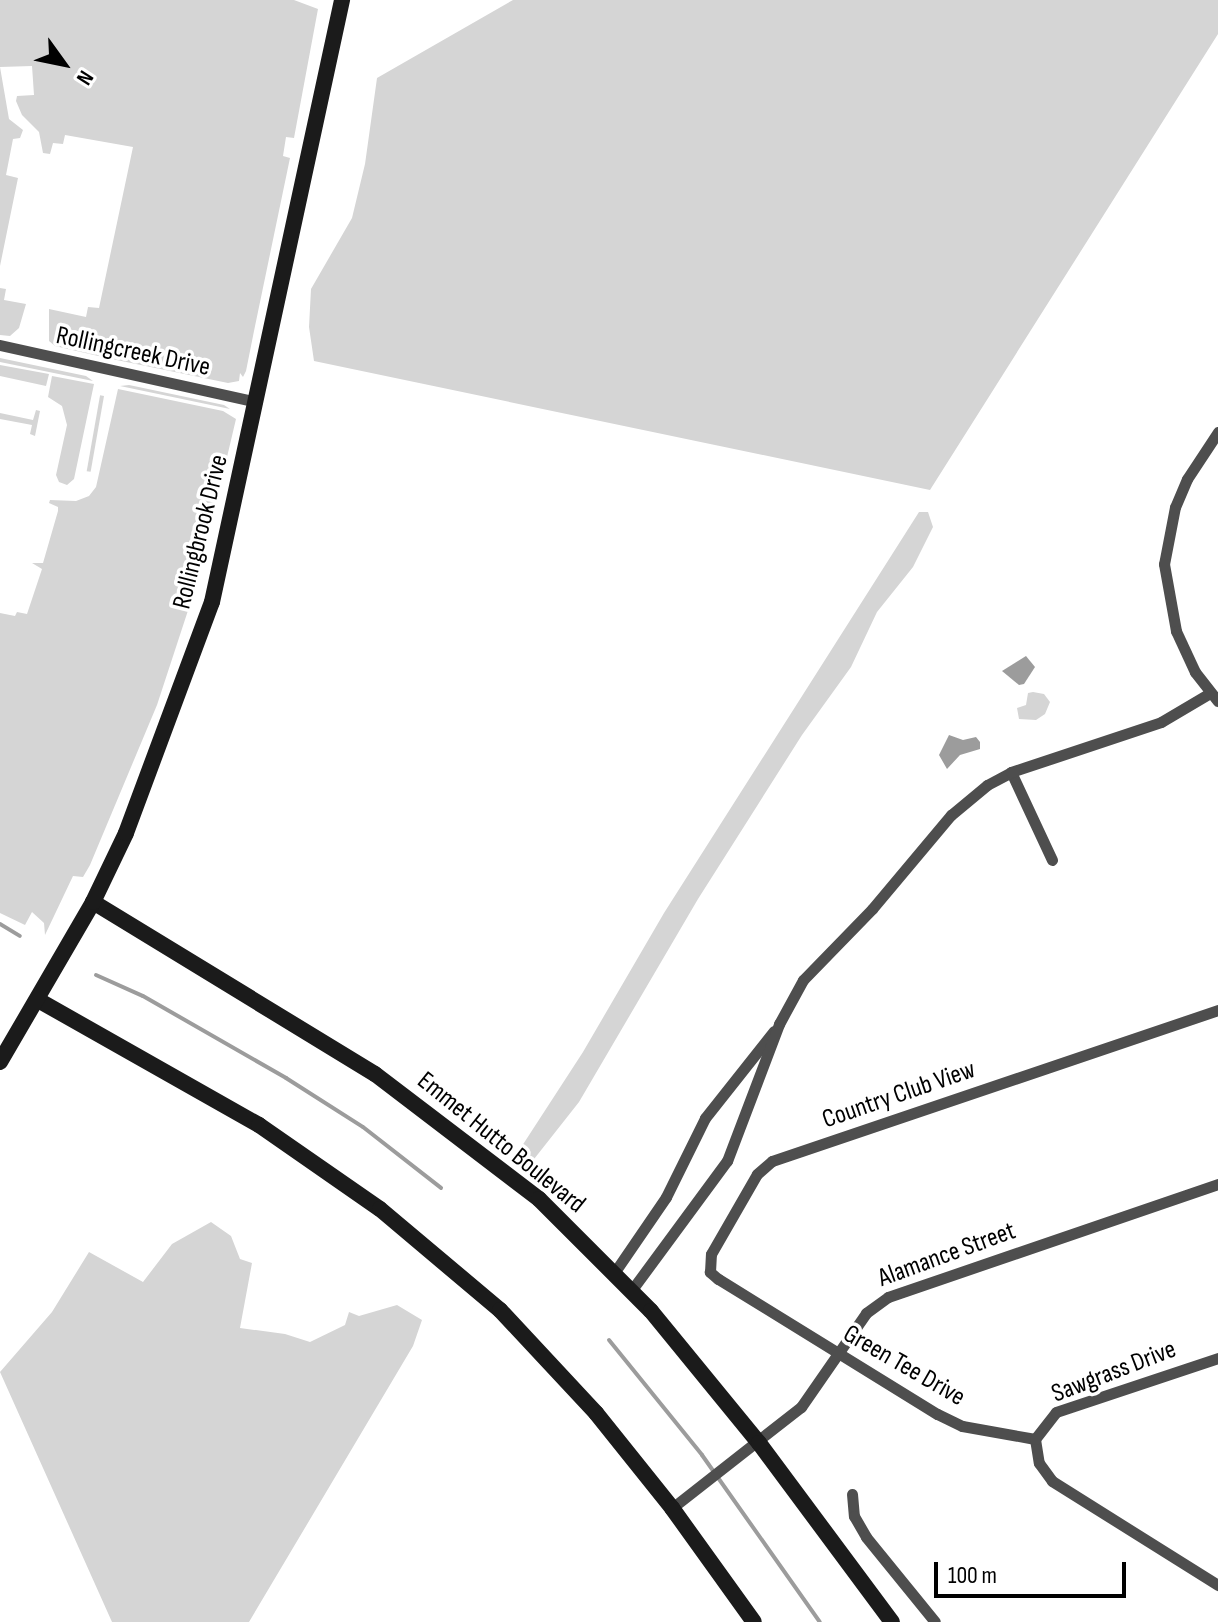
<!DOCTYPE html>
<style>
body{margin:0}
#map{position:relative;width:1218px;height:1622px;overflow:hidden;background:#fff;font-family:"Sofia Sans Condensed",sans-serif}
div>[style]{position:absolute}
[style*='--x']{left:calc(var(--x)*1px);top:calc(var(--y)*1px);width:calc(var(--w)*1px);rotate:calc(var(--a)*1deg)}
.green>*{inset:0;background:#d5d5d5;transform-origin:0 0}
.water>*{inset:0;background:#9c9c9c}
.stream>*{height:4px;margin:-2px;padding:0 2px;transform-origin:2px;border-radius:2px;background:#9c9c9c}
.street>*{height:11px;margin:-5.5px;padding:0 5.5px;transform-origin:5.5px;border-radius:5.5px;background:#4e4e4e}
.secondary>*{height:16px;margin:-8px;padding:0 8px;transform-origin:8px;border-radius:8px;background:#1b1b1b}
span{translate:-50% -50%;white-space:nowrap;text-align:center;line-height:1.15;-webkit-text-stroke:7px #fff;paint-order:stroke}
.street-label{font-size:26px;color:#000}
.north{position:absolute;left:24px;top:24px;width:80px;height:80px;-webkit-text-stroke:6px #fff;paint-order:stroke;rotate:123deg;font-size:22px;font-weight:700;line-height:32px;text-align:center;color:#000}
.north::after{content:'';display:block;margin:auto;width:28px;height:36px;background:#000;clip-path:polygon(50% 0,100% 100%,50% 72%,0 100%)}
.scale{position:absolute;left:934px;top:1562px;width:192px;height:36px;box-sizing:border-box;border:4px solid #000;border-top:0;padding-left:10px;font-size:24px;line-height:28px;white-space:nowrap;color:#000;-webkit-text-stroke:6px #fff;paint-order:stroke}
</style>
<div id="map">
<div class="green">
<div style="clip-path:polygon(0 0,294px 0,318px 9px,294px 138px,286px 137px,283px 156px,290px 158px,254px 331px,246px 371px,243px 377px,240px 373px,239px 381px,228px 383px,107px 358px,55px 346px,49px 341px,49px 309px,86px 317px,88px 307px,99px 308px,133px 147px,65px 135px,63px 144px,53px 143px,50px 154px,43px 153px,39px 132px,22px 115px,16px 101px,17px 96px,34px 95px,32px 66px,0 67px)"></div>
<div style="clip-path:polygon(513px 0,1218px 0,1218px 34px,930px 490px,314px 361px,309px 327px,311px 289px,352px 218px,365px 164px,377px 78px)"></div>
<div style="clip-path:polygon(0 67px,9px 119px,23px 130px,20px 138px,13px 139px,6px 175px,18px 178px,0 266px)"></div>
<div style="clip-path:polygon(0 288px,6px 289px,4px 300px,26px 304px,19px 328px,10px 336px,0 335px)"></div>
<div style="clip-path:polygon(0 358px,86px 376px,93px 381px,0 362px)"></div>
<div style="clip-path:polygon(0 365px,49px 374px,46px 386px,0 376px)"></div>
<div style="clip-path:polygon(52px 376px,94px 384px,74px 479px,67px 485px,59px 482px,56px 475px,67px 425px,62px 406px,48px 397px)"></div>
<div style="clip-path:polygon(129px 385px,224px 405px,230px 409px,120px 386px)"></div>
<div style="clip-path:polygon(118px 389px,223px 411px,236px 419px,198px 580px,157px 705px,90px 865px,83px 877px,73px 876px,45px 935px,44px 923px,32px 912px,25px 925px,0 913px,0 613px,15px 616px,17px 612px,27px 614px,42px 569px,32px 563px,43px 563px,58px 511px,58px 507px,49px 503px,50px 500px,76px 501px,89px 496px,96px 487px)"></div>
<div style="left:104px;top:396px;width:77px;height:4px;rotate:100deg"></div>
<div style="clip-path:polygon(36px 410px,40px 411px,35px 436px,30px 434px,32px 425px,0 419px,0 413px,33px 420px)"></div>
<div style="clip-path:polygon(919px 512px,928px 512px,933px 527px,913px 567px,877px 612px,851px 667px,802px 735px,698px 899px,579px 1102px,527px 1168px,519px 1164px,520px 1149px,583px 1052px,664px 913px)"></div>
<div style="clip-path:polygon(1033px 692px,1044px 694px,1050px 702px,1045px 714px,1036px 720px,1019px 719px,1017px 708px,1026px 705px,1028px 693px)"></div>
<div style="clip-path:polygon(211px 1222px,231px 1236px,240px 1259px,252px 1263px,240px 1328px,285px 1334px,310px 1342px,345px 1325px,349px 1312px,359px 1316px,397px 1305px,422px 1320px,413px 1346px,249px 1622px,112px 1622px,0 1372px,52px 1312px,89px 1252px,143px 1282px,172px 1244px)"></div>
</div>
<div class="water">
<div style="clip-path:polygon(1026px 656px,1035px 667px,1024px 684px,1019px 685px,1002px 671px)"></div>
<div style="clip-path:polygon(949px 735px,963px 740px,976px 737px,980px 742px,980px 749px,960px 755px,947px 769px,939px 755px)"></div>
</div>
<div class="stream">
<div style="--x:0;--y:924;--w:23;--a:31"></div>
<div style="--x:96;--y:975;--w:51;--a:24.1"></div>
<div style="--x:143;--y:996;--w:165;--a:29.8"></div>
<div style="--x:286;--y:1078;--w:91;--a:32.5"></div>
<div style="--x:363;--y:1127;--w:99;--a:38"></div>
<div style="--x:609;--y:1340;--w:148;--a:51"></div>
<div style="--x:702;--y:1455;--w:204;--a:54.8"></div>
</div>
<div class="street">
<div style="--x:0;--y:345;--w:263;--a:12.5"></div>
<div style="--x:1218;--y:432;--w:56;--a:123.4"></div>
<div style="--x:1187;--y:479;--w:30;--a:113"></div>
<div style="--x:1175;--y:507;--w:58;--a:100.9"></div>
<div style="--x:1164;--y:564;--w:68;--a:79.8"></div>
<div style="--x:1176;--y:631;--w:45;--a:65.1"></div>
<div style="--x:1195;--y:672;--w:37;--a:52"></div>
<div style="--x:1011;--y:772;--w:97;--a:65"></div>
<div style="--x:614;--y:1273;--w:92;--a:-55.6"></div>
<div style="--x:666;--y:1197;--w:88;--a:-63.7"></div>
<div style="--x:705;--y:1118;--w:111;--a:-51.6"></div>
<div style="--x:631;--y:1291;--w:162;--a:-53.6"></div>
<div style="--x:727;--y:1161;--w:147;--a:-69.2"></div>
<div style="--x:779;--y:1024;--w:50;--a:-61.4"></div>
<div style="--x:803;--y:980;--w:99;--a:-45.8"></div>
<div style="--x:872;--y:909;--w:123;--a:-50"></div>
<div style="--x:951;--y:815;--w:47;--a:-39.8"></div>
<div style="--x:987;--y:785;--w:27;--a:-28"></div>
<div style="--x:1011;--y:772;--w:158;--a:-18.4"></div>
<div style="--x:1161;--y:722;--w:57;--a:-30.6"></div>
<div style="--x:1035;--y:1439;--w:74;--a:-169.9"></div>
<div style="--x:962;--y:1426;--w:28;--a:-154"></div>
<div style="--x:937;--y:1414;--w:257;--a:-148.3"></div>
<div style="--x:718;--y:1279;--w:11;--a:-139"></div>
<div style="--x:710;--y:1272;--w:18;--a:-87"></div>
<div style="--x:711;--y:1254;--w:92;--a:-60.1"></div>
<div style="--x:757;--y:1174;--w:20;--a:-41"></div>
<div style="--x:772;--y:1161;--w:471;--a:-18.7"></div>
<div style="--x:1035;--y:1439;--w:24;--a:81"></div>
<div style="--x:1039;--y:1463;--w:22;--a:54"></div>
<div style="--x:1052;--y:1481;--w:196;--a:32.1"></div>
<div style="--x:1035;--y:1439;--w:34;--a:-52"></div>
<div style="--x:1056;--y:1412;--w:171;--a:-18.4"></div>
<div style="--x:852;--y:1494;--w:22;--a:85"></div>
<div style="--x:854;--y:1516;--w:24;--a:60"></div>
<div style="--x:866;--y:1537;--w:109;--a:50.9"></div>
<div style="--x:672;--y:1508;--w:164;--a:-38.1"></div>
<div style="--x:801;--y:1407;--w:114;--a:-55.3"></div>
<div style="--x:866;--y:1313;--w:27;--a:-36"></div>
<div style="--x:888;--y:1297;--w:349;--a:-18.9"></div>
</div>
<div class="secondary">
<div style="--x:93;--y:902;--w:330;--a:31.4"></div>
<div style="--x:375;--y:1074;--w:206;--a:37.3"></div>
<div style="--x:539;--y:1199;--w:158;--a:45"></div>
<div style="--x:651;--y:1311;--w:171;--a:50.7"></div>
<div style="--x:759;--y:1443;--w:223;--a:53.4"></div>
<div style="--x:38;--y:1000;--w:254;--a:29.5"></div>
<div style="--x:259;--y:1125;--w:147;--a:34.8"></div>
<div style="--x:380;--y:1209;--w:157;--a:40.1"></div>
<div style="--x:500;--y:1310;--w:141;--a:47"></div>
<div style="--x:596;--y:1413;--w:122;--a:51.3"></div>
<div style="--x:672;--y:1508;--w:140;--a:54.3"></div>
<div style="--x:0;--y:1062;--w:185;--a:-59.8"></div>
<div style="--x:93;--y:902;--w:76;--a:-64.4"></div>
<div style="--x:126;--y:833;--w:246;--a:-69.6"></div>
<div style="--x:212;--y:602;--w:616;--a:-77.81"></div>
</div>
<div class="street-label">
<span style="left:133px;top:352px;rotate:12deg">Rollingcreek Drive</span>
<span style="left:201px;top:532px;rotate:-76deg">Rollingbrook Drive</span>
<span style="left:899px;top:1095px;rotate:-19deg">Country Club View</span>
<span style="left:501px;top:1143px;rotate:39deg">Emmet Hutto Boulevard</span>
<span style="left:947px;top:1255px;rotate:-20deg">Alamance Street</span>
<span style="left:904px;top:1366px;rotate:30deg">Green Tee Drive</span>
<span style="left:1114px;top:1372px;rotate:-21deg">Sawgrass Drive</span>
</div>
<div class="north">N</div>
<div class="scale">100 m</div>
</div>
